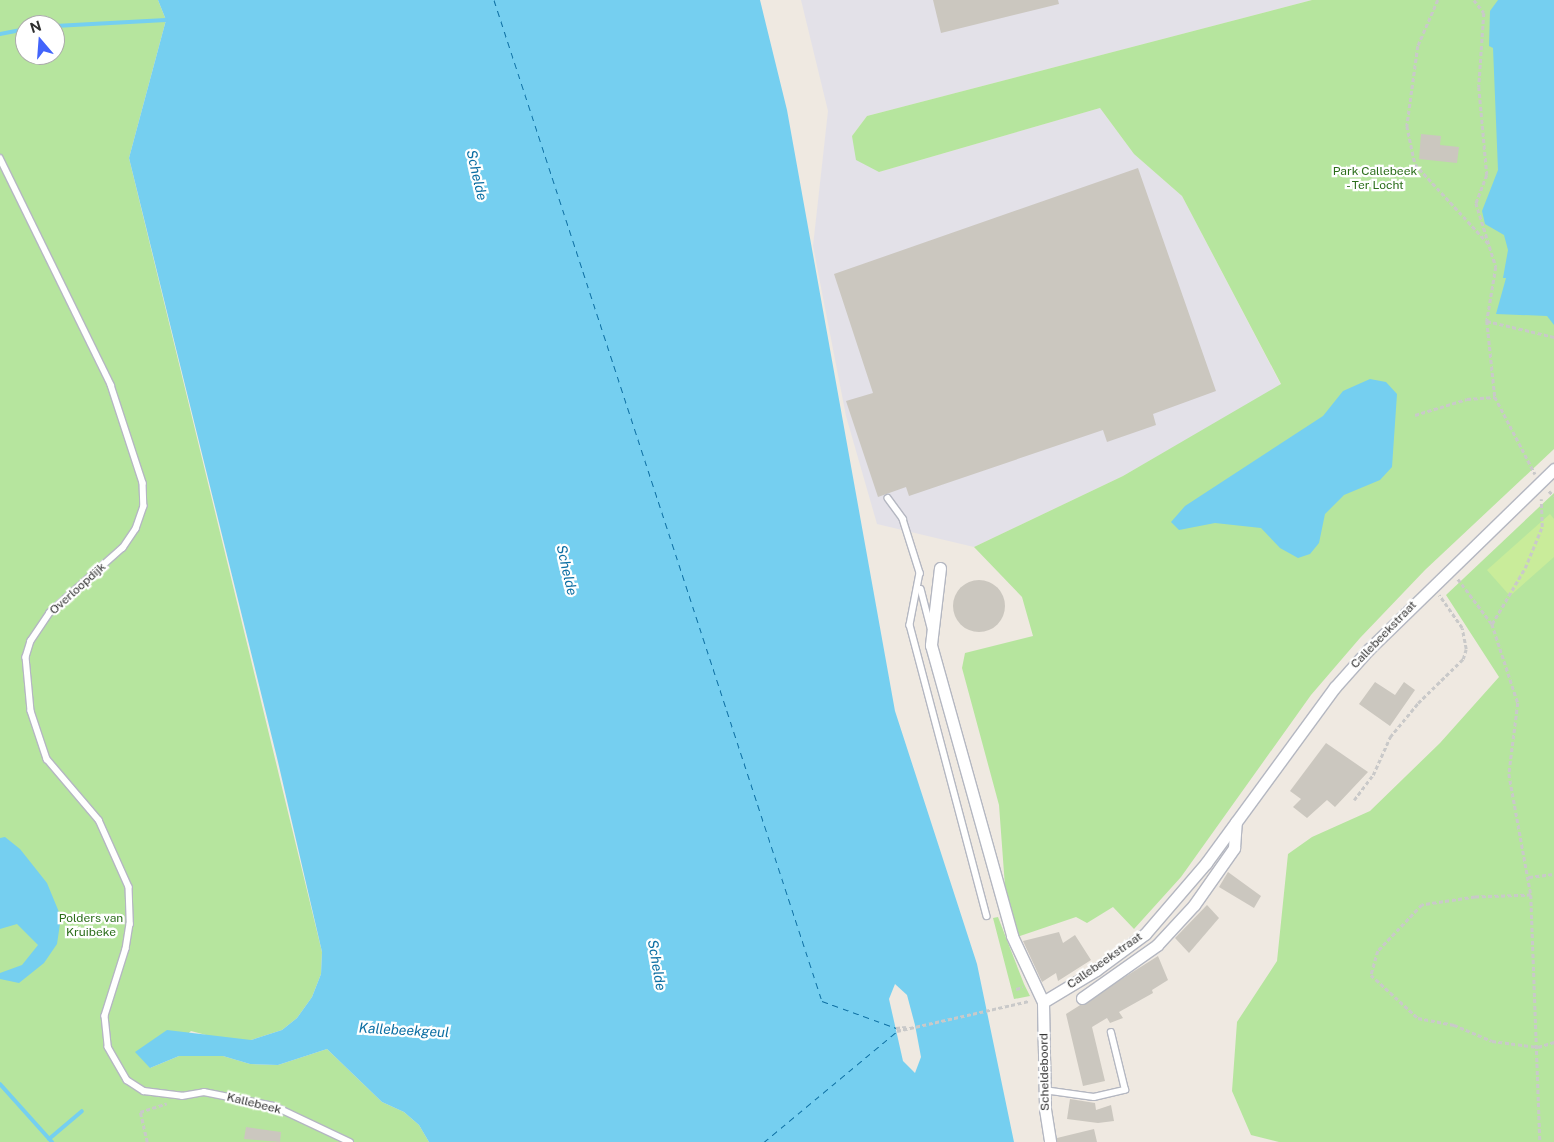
<!DOCTYPE html>
<style>
body{margin:0}
#map{position:relative;width:1554px;height:1142px;overflow:hidden;background:#efe9e1;font-family:"Public Sans",sans-serif}
div>[style]{position:absolute}
[style*='--x']{left:calc(var(--x)*1px);top:calc(var(--y)*1px);width:calc(var(--w)*1px);rotate:calc(var(--a)*1deg)}
.industrial>*{inset:0;background:#e3e1e8}
.green>*{inset:0;background:#b6e59e}
.pitch>*{inset:0;background:#c9ec9a}
.water>*{inset:0;background:#75cff0}
.pier>*{inset:0;background:#efe9e1}
.stream>*{height:4px;margin:-2px;padding:0 2px;transform-origin:2px;border-radius:2px;background:#75cff0}
.ferry>*{height:1px;margin-top:-0.5px;transform-origin:0;background:repeating-linear-gradient(90deg,#0d6fa3 0 6px,transparent 0 11px)}
.building>*{inset:0;background:#cbc7bf}
.round{border-radius:50%}
.path>*{height:2.5px;margin-top:-1.25px;transform-origin:0;background:repeating-linear-gradient(90deg,#c9c9c9 0 4px,transparent 0 6.5px)}
.roads{filter:drop-shadow(1px 0 #b4b7c1) drop-shadow(-1px 0 #b4b7c1) drop-shadow(0 1px #b4b7c1) drop-shadow(0 -1px #b4b7c1)}
.service>*{height:5.5px;margin:-2.75px;padding:0 2.75px;transform-origin:2.75px;border-radius:2.75px;background:#fff}
.minor>*{height:11px;margin:-5.5px;padding:0 5.5px;transform-origin:5.5px;border-radius:5.5px;background:#fff}
span{translate:-50% -50%;white-space:nowrap;text-align:center;line-height:1.15;-webkit-text-stroke:4.5px #fff;paint-order:stroke}
.park-label{font-size:12px;color:#2c6e1b}
.street-label{font-size:12px;color:#2e2e2e}
.water-label{font-size:14px;color:#0d6fa3;font-style:italic}
.north{position:absolute;left:15px;top:15px;width:50px;height:50px;box-sizing:border-box;background:#fff;border:1px solid #ababab;border-radius:50%;rotate:342deg;font-size:14px;font-weight:700;line-height:20px;text-align:center;color:#2e2e2e}
.north::after{content:'';display:block;margin:auto;width:18px;height:22px;background:#4264fb;clip-path:polygon(50% 0,100% 100%,50% 72%,0 100%)}
</style>
<div id="map">
<div class="industrial">
<div style="clip-path:polygon(801px 0,1312px 0,867px 116px,852px 136px,879px 172px,1100px 108px,1134px 154px,1182px 196px,1281px 385px,1123px 476px,974px 547px,877px 524px,846px 416px,813px 246px,828px 111px)"></div>
</div>
<div class="green">
<div style="clip-path:polygon(evenodd,0 0,158px 0,166px 20px,129px 158px,322px 952px,321px 974px,312px 997px,297px 1018px,282px 1030px,251px 1040px,225px 1040px,191px 1031px,150px 1068px,179px 1056px,223px 1056px,250px 1064px,278px 1065px,327px 1049px,382px 1102px,404px 1112px,419px 1125px,429px 1142px,0 1142px,0 0,25px 25px,55px 25px,55px 55px,25px 55px,25px 25px)"></div>
<div style="clip-path:polygon(1312px 0,1554px 0,1554px 449px,1425px 570px,1360px 638px,1311px 695px,1181px 877px,1134px 929px,1113px 907px,1087px 923px,1076px 917px,1017px 937px,1006px 900px,999px 805px,962px 668px,965px 653px,1033px 636px,1022px 597px,974px 547px,1123px 476px,1281px 384px,1182px 196px,1134px 154px,1100px 108px,879px 172px,856px 160px,852px 136px,867px 116px)"></div>
<div style="clip-path:polygon(1554px 493px,1554px 1142px,1279px 1142px,1251px 1135px,1232px 1091px,1237px 1022px,1277px 961px,1288px 854px,1312px 837px,1370px 811px,1440px 743px,1499px 677px,1446px 595px)"></div>
<div style="clip-path:polygon(998px 917px,1024px 984px,1030px 996px,1014px 999px,993px 918px)"></div>
</div>
<div class="pitch">
<div style="clip-path:polygon(1550px 514px,1554px 519px,1554px 557px,1510px 596px,1487px 570px)"></div>
</div>
<div class="water">
<div style="clip-path:polygon(158px 0,760px 0,787px 110px,895px 711px,977px 964px,1014px 1142px,429px 1142px,419px 1125px,404px 1112px,382px 1102px,327px 1049px,278px 1065px,250px 1064px,223px 1056px,179px 1056px,150px 1068px,135px 1052px,167px 1030px,251px 1040px,282px 1030px,297px 1018px,312px 997px,321px 974px,322px 952px,278px 762px,129px 158px,166px 20px)"></div>
<div style="clip-path:polygon(1498px 0,1554px 0,1554px 325px,1547px 316px,1496px 314px,1506px 278px,1503px 278px,1508px 250px,1504px 235px,1485px 224px,1482px 211px,1498px 170px,1493px 48px,1489px 46px,1490px 11px)"></div>
<div style="clip-path:polygon(1370px 379px,1386px 382px,1397px 394px,1392px 467px,1380px 480px,1344px 495px,1325px 514px,1319px 543px,1310px 554px,1298px 558px,1280px 548px,1261px 528px,1215px 523px,1179px 530px,1171px 522px,1185px 506px,1323px 416px,1343px 391px)"></div>
<div style="clip-path:polygon(5px 837px,20px 849px,47px 883px,61px 917px,57px 944px,44px 963px,19px 983px,0 979px,0 973px,22px 965px,38px 945px,17px 924px,0 929px,0 838px)"></div>
</div>
<div class="pier">
<div style="clip-path:polygon(895px 984px,907px 995px,915px 1025px,921px 1057px,915px 1073px,903px 1061px,889px 999px)"></div>
</div>
<div class="stream">
<div style="--x:55;--y:26;--w:111;--a:-3.1"></div>
<div style="--x:0;--y:34;--w:25;--a:-11"></div>
<div style="--x:0;--y:1084;--w:78;--a:48.1"></div>
<div style="--x:49;--y:1139;--w:43;--a:-40.3"></div>
</div>
<div class="ferry">
<div style="--x:494;--y:0;--w:1053;--a:71.86"></div>
<div style="--x:822;--y:1001;--w:79;--a:20"></div>
<div style="--x:764;--y:1142;--w:173;--a:-39.8"></div>
</div>
<div class="building">
<div style="clip-path:polygon(933px 0,1058px 0,1059px 4px,941px 33px)"></div>
<div style="clip-path:polygon(1421px 134px,1441px 136px,1440px 145px,1459px 147px,1457px 163px,1419px 159px)"></div>
<div style="clip-path:polygon(1138px 168px,1216px 391px,1153px 414px,1156px 425px,1107px 442px,1103px 430px,909px 496px,906px 487px,878px 497px,846px 401px,873px 393px,834px 274px)"></div>
<div class="round" style="left:953px;top:580px;width:52px;height:52px"></div>
<div style="clip-path:polygon(1375px 682px,1395px 695px,1404px 682px,1415px 690px,1390px 726px,1359px 704px)"></div>
<div style="clip-path:polygon(1326px 743px,1368px 772px,1335px 807px,1327px 800px,1307px 818px,1293px 807px,1301px 799px,1290px 791px)"></div>
<div style="clip-path:polygon(1228px 872px,1261px 896px,1254px 908px,1219px 887px)"></div>
<div style="clip-path:polygon(1207px 905px,1219px 918px,1189px 953px,1175px 938px)"></div>
<div style="clip-path:polygon(1059px 932px,1063px 943px,1075px 935px,1091px 960px,1058px 981px,1056px 973px,1042px 982px,1023px 941px)"></div>
<div style="clip-path:polygon(1158px 956px,1168px 980px,1152px 990px,1153px 993px,1119px 1012px,1123px 1018px,1110px 1023px,1107px 1018px,1092px 1027px,1105px 1081px,1083px 1086px,1066px 1014px)"></div>
<div style="clip-path:polygon(1070px 1099px,1095px 1103px,1096px 1110px,1111px 1105px,1114px 1121px,1098px 1123px,1067px 1119px)"></div>
<div style="clip-path:polygon(246px 1127px,281px 1132px,280px 1142px,244px 1139px)"></div>
<div style="clip-path:polygon(1094px 1129px,1097px 1142px,1057px 1142px,1057px 1138px)"></div>
</div>
<div class="path">
<div style="--x:1438;--y:0;--w:50;--a:113.5"></div>
<div style="--x:1418;--y:46;--w:81;--a:97.8"></div>
<div style="--x:1407;--y:126;--w:39;--a:78"></div>
<div style="--x:1415;--y:164;--w:108;--a:47.3"></div>
<div style="--x:1474;--y:0;--w:16;--a:52"></div>
<div style="--x:1484;--y:13;--w:74;--a:93.9"></div>
<div style="--x:1479;--y:87;--w:88;--a:84.8"></div>
<div style="--x:1487;--y:175;--w:30;--a:111"></div>
<div style="--x:1476;--y:203;--w:67;--a:72.6"></div>
<div style="--x:1496;--y:267;--w:55;--a:99.5"></div>
<div style="--x:1487;--y:321;--w:76;--a:84"></div>
<div style="--x:1495;--y:397;--w:87;--a:62.5"></div>
<div style="--x:1487;--y:321;--w:69;--a:13.4"></div>
<div style="--x:1415;--y:415;--w:54;--a:-17.1"></div>
<div style="--x:1467;--y:399;--w:28;--a:-4"></div>
<div style="--x:1549;--y:491;--w:7;--a:45"></div>
<div style="--x:1458;--y:579;--w:56;--a:52.9"></div>
<div style="--x:1492;--y:624;--w:83;--a:71.8"></div>
<div style="--x:1518;--y:703;--w:72;--a:97.2"></div>
<div style="--x:1509;--y:774;--w:123;--a:79.7"></div>
<div style="--x:1531;--y:895;--w:247;--a:87.9"></div>
<div style="--x:1492;--y:624;--w:65;--a:-59.5"></div>
<div style="--x:1525;--y:568;--w:44;--a:-67.5"></div>
<div style="--x:1542;--y:527;--w:28;--a:-92"></div>
<div style="--x:1354;--y:800;--w:31;--a:-53"></div>
<div style="--x:1373;--y:775;--w:42;--a:-65.9"></div>
<div style="--x:1390;--y:737;--w:44;--a:-50.5"></div>
<div style="--x:1418;--y:703;--w:63;--a:-44.4"></div>
<div style="--x:1463;--y:659;--w:10;--a:-73"></div>
<div style="--x:1466;--y:649;--w:21;--a:-101"></div>
<div style="--x:1462;--y:628;--w:40;--a:-124.9"></div>
<div style="--x:1529;--y:877;--w:25;--a:-7"></div>
<div style="--x:1531;--y:895;--w:56;--a:178"></div>
<div style="--x:1475;--y:897;--w:54;--a:171.4"></div>
<div style="--x:1422;--y:905;--w:64;--a:133.7"></div>
<div style="--x:1378;--y:951;--w:25;--a:106"></div>
<div style="--x:1371;--y:975;--w:64;--a:42.5"></div>
<div style="--x:1418;--y:1018;--w:37;--a:11"></div>
<div style="--x:1454;--y:1025;--w:41;--a:22.8"></div>
<div style="--x:1492;--y:1041;--w:46;--a:7.4"></div>
<div style="--x:1538;--y:1047;--w:17;--a:-17"></div>
<div style="--x:1016;--y:989;--w:7;--a:-16"></div>
<div style="--x:896;--y:1028;--w:10;--a:-6"></div>
<div style="--x:897;--y:1031;--w:135;--a:-12.8"></div>
<div style="--x:147;--y:1142;--w:31;--a:-103"></div>
<div style="--x:140;--y:1112;--w:28;--a:-18"></div>
</div>
<div class="roads">
<div class="service">
<div style="--x:0;--y:158;--w:253;--a:63.9"></div>
<div style="--x:111;--y:385;--w:103;--a:71.9"></div>
<div style="--x:143;--y:483;--w:23;--a:88"></div>
<div style="--x:144;--y:506;--w:24;--a:109"></div>
<div style="--x:136;--y:529;--w:23;--a:124"></div>
<div style="--x:123;--y:548;--w:98;--a:138.3"></div>
<div style="--x:50;--y:613;--w:34;--a:124"></div>
<div style="--x:31;--y:641;--w:17;--a:107"></div>
<div style="--x:26;--y:657;--w:54;--a:84.7"></div>
<div style="--x:31;--y:711;--w:51;--a:71.6"></div>
<div style="--x:47;--y:759;--w:80;--a:49.6"></div>
<div style="--x:99;--y:820;--w:73;--a:65.9"></div>
<div style="--x:129;--y:887;--w:37;--a:88"></div>
<div style="--x:130;--y:924;--w:25;--a:99"></div>
<div style="--x:126;--y:949;--w:70;--a:107.4"></div>
<div style="--x:105;--y:1016;--w:31;--a:84"></div>
<div style="--x:108;--y:1047;--w:38;--a:60"></div>
<div style="--x:127;--y:1080;--w:20;--a:33"></div>
<div style="--x:144;--y:1091;--w:38;--a:7"></div>
<div style="--x:182;--y:1096;--w:22;--a:-10"></div>
<div style="--x:204;--y:1092;--w:71;--a:11.3"></div>
<div style="--x:274;--y:1106;--w:84;--a:25.3"></div>
<div style="--x:888;--y:498;--w:26;--a:54"></div>
<div style="--x:903;--y:519;--w:57;--a:72.5"></div>
<div style="--x:920;--y:573;--w:53;--a:100.9"></div>
<div style="--x:910;--y:625;--w:301;--a:75.2"></div>
<div style="--x:921;--y:589;--w:40;--a:75.6"></div>
<div style="--x:1044;--y:1090;--w:50;--a:8"></div>
<div style="--x:1094;--y:1097;--w:32;--a:-13"></div>
<div style="--x:1125;--y:1090;--w:59;--a:-103.8"></div>
</div>
<div class="minor">
<div style="--x:940;--y:568;--w:78;--a:96.7"></div>
<div style="--x:931;--y:645;--w:302;--a:74.4"></div>
<div style="--x:1012;--y:936;--w:73;--a:64.8"></div>
<div style="--x:1043;--y:1002;--w:107;--a:88.9"></div>
<div style="--x:1045;--y:1109;--w:33;--a:81"></div>
<div style="--x:1082;--y:998;--w:92;--a:-35.2"></div>
<div style="--x:1157;--y:945;--w:54;--a:-47.2"></div>
<div style="--x:1194;--y:905;--w:70;--a:-54.9"></div>
<div style="--x:1234;--y:848;--w:26;--a:-86"></div>
<div style="--x:1043;--y:1002;--w:62;--a:-31.1"></div>
<div style="--x:1096;--y:970;--w:61;--a:-36.3"></div>
<div style="--x:1145;--y:934;--w:94;--a:-49.3"></div>
<div style="--x:1206;--y:863;--w:218;--a:-53.8"></div>
<div style="--x:1335;--y:687;--w:50;--a:-48.3"></div>
<div style="--x:1368;--y:650;--w:260;--a:-44.2"></div>
</div>
</div>
<div class="park-label">
<span style="left:1375px;top:179px">Park Callebeek<br>- Ter Locht</span>
<span style="left:91px;top:926px">Polders van<br>Kruibeke</span>
</div>
<div class="street-label">
<span style="left:78px;top:589px;rotate:-42deg">Overloopdijk</span>
<span style="left:1384px;top:635px;rotate:-46deg">Callebeekstraat</span>
<span style="left:1105px;top:961px;rotate:-35deg">Callebeekstraat</span>
<span style="left:1045px;top:1072px;rotate:-91deg">Scheldeboord</span>
<span style="left:254px;top:1104px;rotate:14deg">Kallebeek</span>
</div>
<div class="water-label">
<span style="left:477px;top:175px;rotate:77deg">Schelde</span>
<span style="left:567px;top:570px;rotate:77deg">Schelde</span>
<span style="left:657px;top:965px;rotate:80deg">Schelde</span>
<span style="left:404px;top:1030px;rotate:3deg">Kallebeekgeul</span>
</div>
<div class="north">N</div>
</div>
